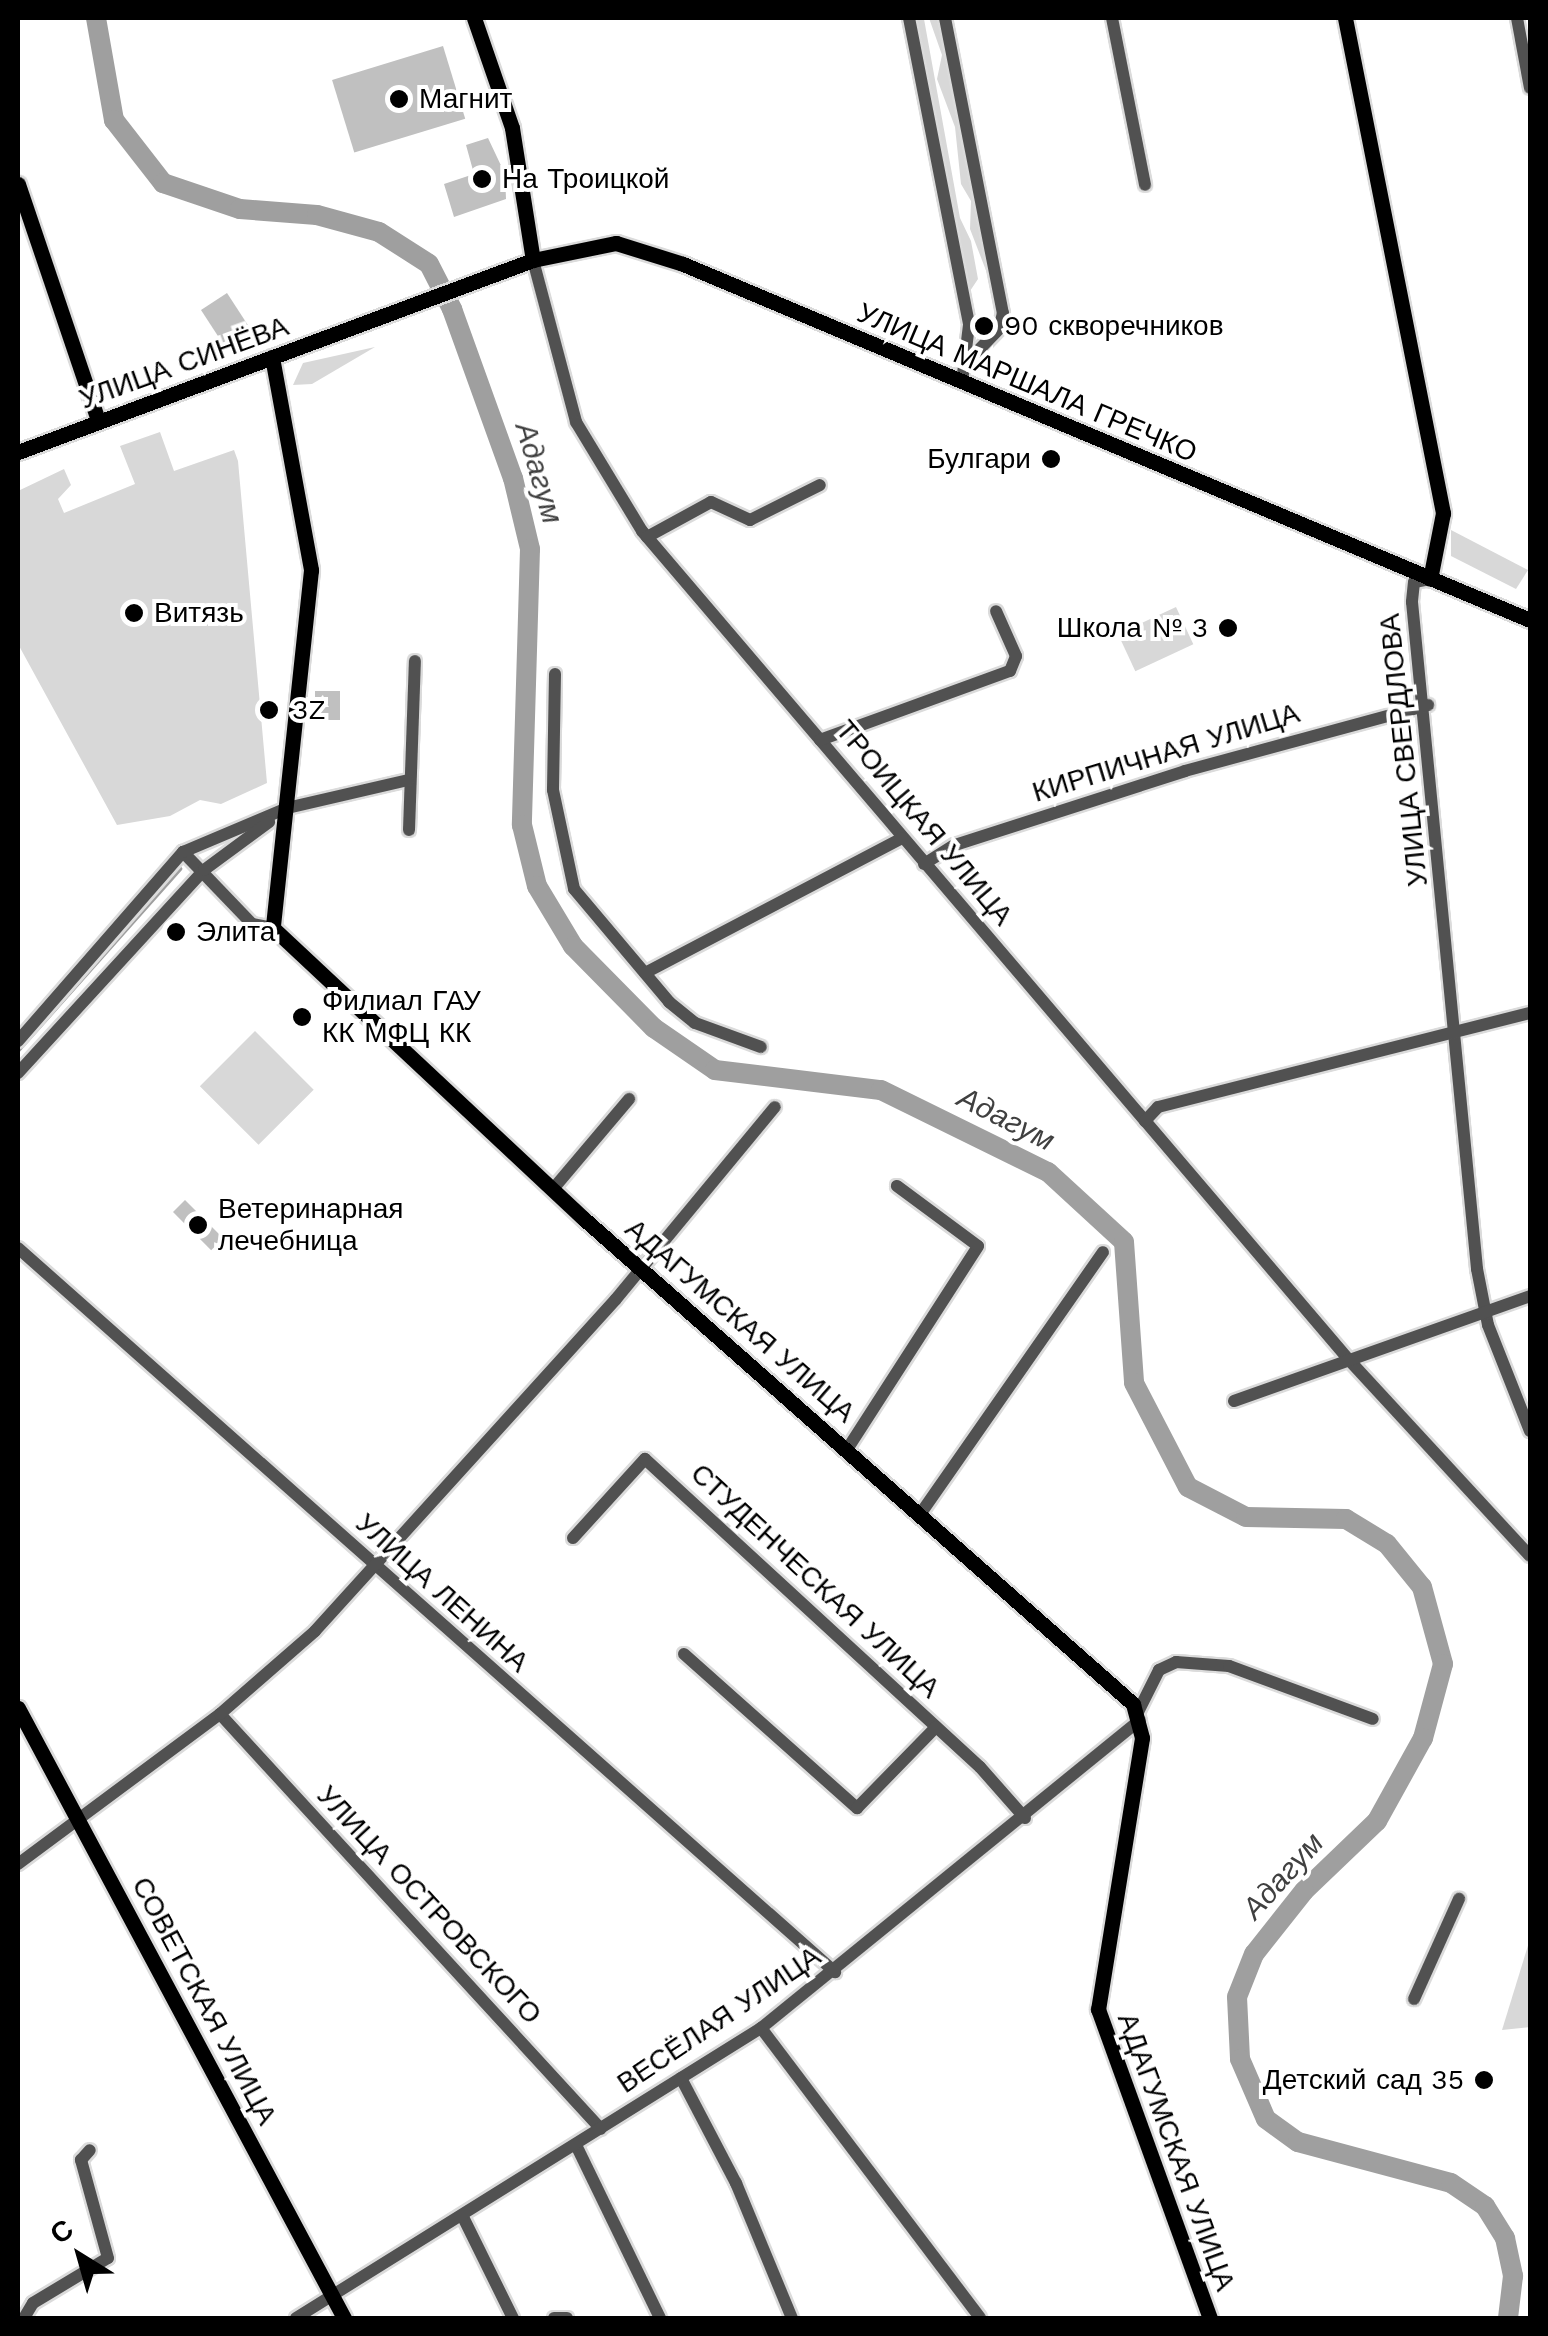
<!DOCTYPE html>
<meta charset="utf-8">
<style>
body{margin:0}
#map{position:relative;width:1548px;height:2336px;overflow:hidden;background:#fff;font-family:"Work Sans",sans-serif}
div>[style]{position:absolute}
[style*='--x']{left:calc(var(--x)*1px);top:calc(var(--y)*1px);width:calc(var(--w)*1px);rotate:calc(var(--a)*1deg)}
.green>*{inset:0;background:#d8d8d8;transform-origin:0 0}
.stream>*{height:4px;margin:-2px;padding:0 2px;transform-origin:2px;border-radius:2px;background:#9f9f9f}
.river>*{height:20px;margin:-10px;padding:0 10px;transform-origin:10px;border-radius:10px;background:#9f9f9f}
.building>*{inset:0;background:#c0c0c0;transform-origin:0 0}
.roads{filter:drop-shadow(2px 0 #dbdbdb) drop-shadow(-2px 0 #dbdbdb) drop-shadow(0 2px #dbdbdb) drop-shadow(0 -2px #dbdbdb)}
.minor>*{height:12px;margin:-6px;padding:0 6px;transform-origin:6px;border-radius:6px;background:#515151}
.major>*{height:15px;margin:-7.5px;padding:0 7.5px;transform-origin:7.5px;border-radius:7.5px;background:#000}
.dots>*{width:28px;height:28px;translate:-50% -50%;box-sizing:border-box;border:5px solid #fff;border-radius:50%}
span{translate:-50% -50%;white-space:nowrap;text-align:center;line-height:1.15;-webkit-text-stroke:8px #fff;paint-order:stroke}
.poi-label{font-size:28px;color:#000}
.left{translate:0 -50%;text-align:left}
.right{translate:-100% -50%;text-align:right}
.street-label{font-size:28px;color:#000}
.water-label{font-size:30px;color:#404040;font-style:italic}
.frame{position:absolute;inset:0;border:20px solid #000;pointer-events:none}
.north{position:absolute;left:30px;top:2206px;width:100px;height:100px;-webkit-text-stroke:8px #fff;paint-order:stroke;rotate:323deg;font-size:28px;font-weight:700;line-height:40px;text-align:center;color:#000}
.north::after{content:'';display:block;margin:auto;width:35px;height:45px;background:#000;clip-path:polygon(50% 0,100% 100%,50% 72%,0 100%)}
</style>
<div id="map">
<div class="green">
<div style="clip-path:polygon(913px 18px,924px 19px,960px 218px,971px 241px,978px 279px,970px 291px)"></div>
<div style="clip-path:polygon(929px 18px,939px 18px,992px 286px,970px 229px,971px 201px,961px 184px,955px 127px,937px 79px,942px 55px)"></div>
<div style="clip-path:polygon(375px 347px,312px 384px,293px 385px,303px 363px)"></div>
<div style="clip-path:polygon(160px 432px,174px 471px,234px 450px,238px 461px,267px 783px,221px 804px,200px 800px,170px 816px,117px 825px,18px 644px,18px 491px,64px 469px,71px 485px,58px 499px,64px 513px,135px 484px,120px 446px)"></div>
<div style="clip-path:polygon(1451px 530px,1528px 570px,1516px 589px,1451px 556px)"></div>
<div style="left:1176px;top:607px;width:41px;height:64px;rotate:65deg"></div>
<div style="left:255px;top:1031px;width:83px;height:78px;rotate:45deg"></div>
<div style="clip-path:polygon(1530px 1939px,1530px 2027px,1502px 2030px)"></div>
</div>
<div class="stream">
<div style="--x:18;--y:1051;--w:244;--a:-48.3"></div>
</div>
<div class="river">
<div style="--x:96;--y:18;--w:104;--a:80"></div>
<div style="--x:114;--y:120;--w:80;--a:52.1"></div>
<div style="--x:163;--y:183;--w:81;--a:18.7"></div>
<div style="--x:240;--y:209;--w:77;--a:4.5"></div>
<div style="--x:317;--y:215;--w:64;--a:15.3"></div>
<div style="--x:379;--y:232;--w:59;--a:32.6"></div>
<div style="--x:429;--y:264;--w:51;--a:62.9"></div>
<div style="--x:452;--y:309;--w:180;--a:70.2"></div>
<div style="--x:513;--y:478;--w:73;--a:76.5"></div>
<div style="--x:530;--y:549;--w:276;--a:91.7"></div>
<div style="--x:522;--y:825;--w:63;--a:76.2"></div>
<div style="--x:537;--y:886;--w:70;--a:59"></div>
<div style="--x:573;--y:946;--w:115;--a:45.4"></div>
<div style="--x:654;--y:1028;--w:74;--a:34.5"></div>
<div style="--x:715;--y:1070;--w:167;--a:6.9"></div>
<div style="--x:881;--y:1090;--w:186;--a:26.2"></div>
<div style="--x:1048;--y:1172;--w:103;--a:42.6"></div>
<div style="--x:1124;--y:1242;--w:141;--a:85.9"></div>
<div style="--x:1134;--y:1383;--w:117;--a:62.6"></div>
<div style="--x:1188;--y:1487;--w:65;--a:27.3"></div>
<div style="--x:1246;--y:1517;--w:100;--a:1.1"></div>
<div style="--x:1346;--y:1519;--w:48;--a:31.4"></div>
<div style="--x:1387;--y:1544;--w:55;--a:50.9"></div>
<div style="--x:1422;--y:1587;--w:80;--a:74.7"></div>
<div style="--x:1443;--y:1664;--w:77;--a:105.1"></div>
<div style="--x:1423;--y:1738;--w:95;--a:119"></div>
<div style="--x:1377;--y:1821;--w:101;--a:136.2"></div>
<div style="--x:1304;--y:1891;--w:80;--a:128.4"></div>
<div style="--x:1254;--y:1954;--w:46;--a:111.6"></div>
<div style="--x:1237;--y:1997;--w:62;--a:87.2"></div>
<div style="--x:1240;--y:2059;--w:65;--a:66.6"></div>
<div style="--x:1266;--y:2119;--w:39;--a:36"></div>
<div style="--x:1298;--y:2142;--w:158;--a:15"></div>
<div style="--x:1451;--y:2183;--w:41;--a:34.1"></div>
<div style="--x:1485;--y:2206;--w:38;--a:58"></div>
<div style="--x:1505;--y:2238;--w:39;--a:78"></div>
<div style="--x:1513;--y:2276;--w:42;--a:96.8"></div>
</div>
<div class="building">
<div style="left:443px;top:46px;width:76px;height:116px;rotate:73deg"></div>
<div style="clip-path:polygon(488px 138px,505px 174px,506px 199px,454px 217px,444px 184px,474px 174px,466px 145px)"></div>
<div style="left:227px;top:293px;width:49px;height:31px;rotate:57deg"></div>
<div style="left:315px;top:691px;width:25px;height:29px"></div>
<div style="left:185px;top:1200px;width:54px;height:17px;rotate:45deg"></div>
</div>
<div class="roads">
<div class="minor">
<div style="--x:909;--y:18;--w:313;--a:78.9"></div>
<div style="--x:969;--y:325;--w:57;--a:97"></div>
<div style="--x:945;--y:18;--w:301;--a:78.9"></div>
<div style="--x:1003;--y:313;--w:16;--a:104"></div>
<div style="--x:999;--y:329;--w:42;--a:134"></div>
<div style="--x:1112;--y:18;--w:170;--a:78.8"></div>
<div style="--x:1517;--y:18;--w:71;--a:79.5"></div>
<div style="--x:533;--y:260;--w:168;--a:75.1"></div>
<div style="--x:576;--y:422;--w:127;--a:58.8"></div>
<div style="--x:642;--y:531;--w:1091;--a:49.54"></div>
<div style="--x:1350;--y:1361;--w:265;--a:47.3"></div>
<div style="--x:647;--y:537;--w:73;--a:-28.7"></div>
<div style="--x:711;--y:502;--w:43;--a:24.8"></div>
<div style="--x:750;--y:520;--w:78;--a:-26.6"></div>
<div style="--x:1430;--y:579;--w:16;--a:169"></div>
<div style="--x:1414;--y:582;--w:20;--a:96"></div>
<div style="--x:1412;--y:602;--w:670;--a:84.43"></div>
<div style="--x:1477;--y:1269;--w:57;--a:78.9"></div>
<div style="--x:1488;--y:1325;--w:114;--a:68.4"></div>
<div style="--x:555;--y:674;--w:116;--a:91"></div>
<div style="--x:553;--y:790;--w:101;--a:78"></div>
<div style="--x:574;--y:889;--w:148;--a:49.9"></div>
<div style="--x:669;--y:1002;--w:33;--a:39"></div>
<div style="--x:695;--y:1023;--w:70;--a:20"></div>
<div style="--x:820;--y:740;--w:202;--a:-20"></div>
<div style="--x:1010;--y:671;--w:16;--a:-68"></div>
<div style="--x:1016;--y:656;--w:49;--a:-114"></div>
<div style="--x:409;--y:830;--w:169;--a:-88"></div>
<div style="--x:183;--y:852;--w:100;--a:46.2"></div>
<div style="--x:252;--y:924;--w:21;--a:11"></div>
<div style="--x:924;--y:864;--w:36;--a:-32"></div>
<div style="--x:955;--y:845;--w:242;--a:-17.8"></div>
<div style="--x:1185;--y:771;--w:252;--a:-15.2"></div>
<div style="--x:645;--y:973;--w:290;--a:-27.7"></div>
<div style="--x:18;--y:1041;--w:251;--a:-48.9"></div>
<div style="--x:183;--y:852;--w:113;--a:-22.9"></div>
<div style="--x:287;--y:808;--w:124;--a:-13"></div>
<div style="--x:18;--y:1073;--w:275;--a:-47.5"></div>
<div style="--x:204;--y:870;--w:81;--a:-36.4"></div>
<div style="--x:1145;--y:1121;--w:19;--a:-47"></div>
<div style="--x:1158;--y:1107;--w:384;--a:-14.2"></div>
<div style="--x:553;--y:1189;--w:118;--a:-49.8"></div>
<div style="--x:18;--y:1248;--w:1092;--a:41.55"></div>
<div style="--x:1234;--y:1401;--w:314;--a:-19.5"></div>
<div style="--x:848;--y:1448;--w:240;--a:-57.2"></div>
<div style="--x:978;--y:1246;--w:101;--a:-143.5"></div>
<div style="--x:921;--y:1513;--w:318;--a:-55.1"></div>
<div style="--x:573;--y:1538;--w:107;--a:-47.7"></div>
<div style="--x:645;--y:1459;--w:455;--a:42.6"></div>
<div style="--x:980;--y:1767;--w:68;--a:48.6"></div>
<div style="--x:684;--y:1654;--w:232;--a:41.7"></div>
<div style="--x:857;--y:1808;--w:113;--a:-45.7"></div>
<div style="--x:1138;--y:1712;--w:47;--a:-63.4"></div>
<div style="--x:1159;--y:1670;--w:19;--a:-25"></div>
<div style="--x:1176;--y:1662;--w:53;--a:4.3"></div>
<div style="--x:1229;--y:1666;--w:153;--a:20.2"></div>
<div style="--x:220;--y:1714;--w:563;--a:47.45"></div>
<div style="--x:18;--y:1864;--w:252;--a:-36.6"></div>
<div style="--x:220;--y:1714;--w:126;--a:-41.1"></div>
<div style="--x:315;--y:1631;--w:448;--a:-47.8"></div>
<div style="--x:616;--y:1299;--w:249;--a:-50.4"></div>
<div style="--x:1414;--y:1999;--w:110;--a:-65.8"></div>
<div style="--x:761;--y:2028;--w:363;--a:52.9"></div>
<div style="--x:681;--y:2078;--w:119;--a:62.4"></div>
<div style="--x:736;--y:2183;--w:146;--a:67.5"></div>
<div style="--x:576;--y:2145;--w:192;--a:64.1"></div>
<div style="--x:463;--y:2217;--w:113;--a:63.7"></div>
<div style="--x:24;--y:2318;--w:17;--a:-59"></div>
<div style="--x:33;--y:2303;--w:87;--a:-31"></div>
<div style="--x:108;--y:2258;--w:102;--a:-105.4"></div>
<div style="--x:81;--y:2160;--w:13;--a:-48"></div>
<div style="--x:296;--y:2318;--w:548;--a:-31.95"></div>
<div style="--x:761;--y:2028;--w:488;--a:-39.1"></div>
<div style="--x:554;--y:2318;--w:13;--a:0"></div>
</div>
<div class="major">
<div style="--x:474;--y:18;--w:116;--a:70.9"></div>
<div style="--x:512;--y:128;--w:134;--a:81"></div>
<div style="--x:1345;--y:18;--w:505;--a:78.8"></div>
<div style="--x:1443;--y:513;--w:67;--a:101.1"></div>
<div style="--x:18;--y:184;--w:249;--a:71.3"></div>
<div style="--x:272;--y:357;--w:217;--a:79.6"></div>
<div style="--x:311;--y:570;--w:360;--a:96.1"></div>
<div style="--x:273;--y:928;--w:424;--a:43.1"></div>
<div style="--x:583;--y:1218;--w:734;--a:41.46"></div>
<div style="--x:1133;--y:1704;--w:35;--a:75"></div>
<div style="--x:1142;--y:1738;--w:275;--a:99.2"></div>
<div style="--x:1098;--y:2009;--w:329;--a:70.1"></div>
<div style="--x:18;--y:452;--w:550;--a:-20.45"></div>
<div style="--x:533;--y:260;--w:85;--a:-11.6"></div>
<div style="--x:616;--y:243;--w:70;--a:17.4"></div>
<div style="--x:683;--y:264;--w:919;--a:22.8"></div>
<div style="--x:18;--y:1708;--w:692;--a:61.88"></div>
</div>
</div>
<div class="dots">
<div style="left:399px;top:99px;background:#000"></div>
<div style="left:482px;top:179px;background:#000"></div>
<div style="left:984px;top:326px;background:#000"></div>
<div style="left:1051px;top:459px;background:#000"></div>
<div style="left:134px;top:613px;background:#000"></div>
<div style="left:1228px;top:628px;background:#000"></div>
<div style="left:269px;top:710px;background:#000"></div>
<div style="left:176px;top:932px;background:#000"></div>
<div style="left:302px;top:1017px;background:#000"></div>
<div style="left:198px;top:1225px;background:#000"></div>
<div style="left:1484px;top:2080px;background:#000"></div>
</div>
<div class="poi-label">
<span class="left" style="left:419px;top:99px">Магнит</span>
<span class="left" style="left:502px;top:179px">На Троицкой</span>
<span class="left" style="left:1004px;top:326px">90 скворечников</span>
<span class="right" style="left:1031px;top:459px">Булгари</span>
<span class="left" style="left:154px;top:613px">Витязь</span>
<span class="right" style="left:1208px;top:628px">Школа № 3</span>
<span class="left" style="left:292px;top:710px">3Z</span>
<span class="left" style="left:196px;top:932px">Элита</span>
<span class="left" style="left:322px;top:1017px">Филиал ГАУ<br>КК МФЦ КК</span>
<span class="left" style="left:218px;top:1225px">Ветеринарная<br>лечебница</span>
<span class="right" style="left:1464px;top:2080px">Детский сад 35</span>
</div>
<div class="street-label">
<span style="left:184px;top:363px;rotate:-20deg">УЛИЦА СИНЁВА</span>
<span style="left:1027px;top:383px;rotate:23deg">УЛИЦА МАРШАЛА ГРЕЧКО</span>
<span style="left:1404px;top:750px;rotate:-96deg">УЛИЦА СВЕРДЛОВА</span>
<span style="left:1166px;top:753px;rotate:-17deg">КИРПИЧНАЯ УЛИЦА</span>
<span style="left:924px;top:823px;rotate:50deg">ТРОИЦКАЯ УЛИЦА</span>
<span style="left:740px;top:1321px;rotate:41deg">АДАГУМСКАЯ УЛИЦА</span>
<span style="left:815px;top:1581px;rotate:43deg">СТУДЕНЧЕСКАЯ УЛИЦА</span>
<span style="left:442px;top:1593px;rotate:42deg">УЛИЦА ЛЕНИНА</span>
<span style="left:429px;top:1905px;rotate:47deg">УЛИЦА ОСТРОВСКОГО</span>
<span style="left:204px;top:2001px;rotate:62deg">СОВЕТСКАЯ УЛИЦА</span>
<span style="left:719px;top:2020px;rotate:-34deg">ВЕСЁЛАЯ УЛИЦА</span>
<span style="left:1176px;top:2152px;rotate:70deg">АДАГУМСКАЯ УЛИЦА</span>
</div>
<div class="water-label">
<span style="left:539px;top:473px;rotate:74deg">Адагум</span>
<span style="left:1006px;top:1119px;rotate:27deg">Адагум</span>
<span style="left:1283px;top:1876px;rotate:-48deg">Адагум</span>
</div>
<div class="frame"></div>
<div class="north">С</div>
</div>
